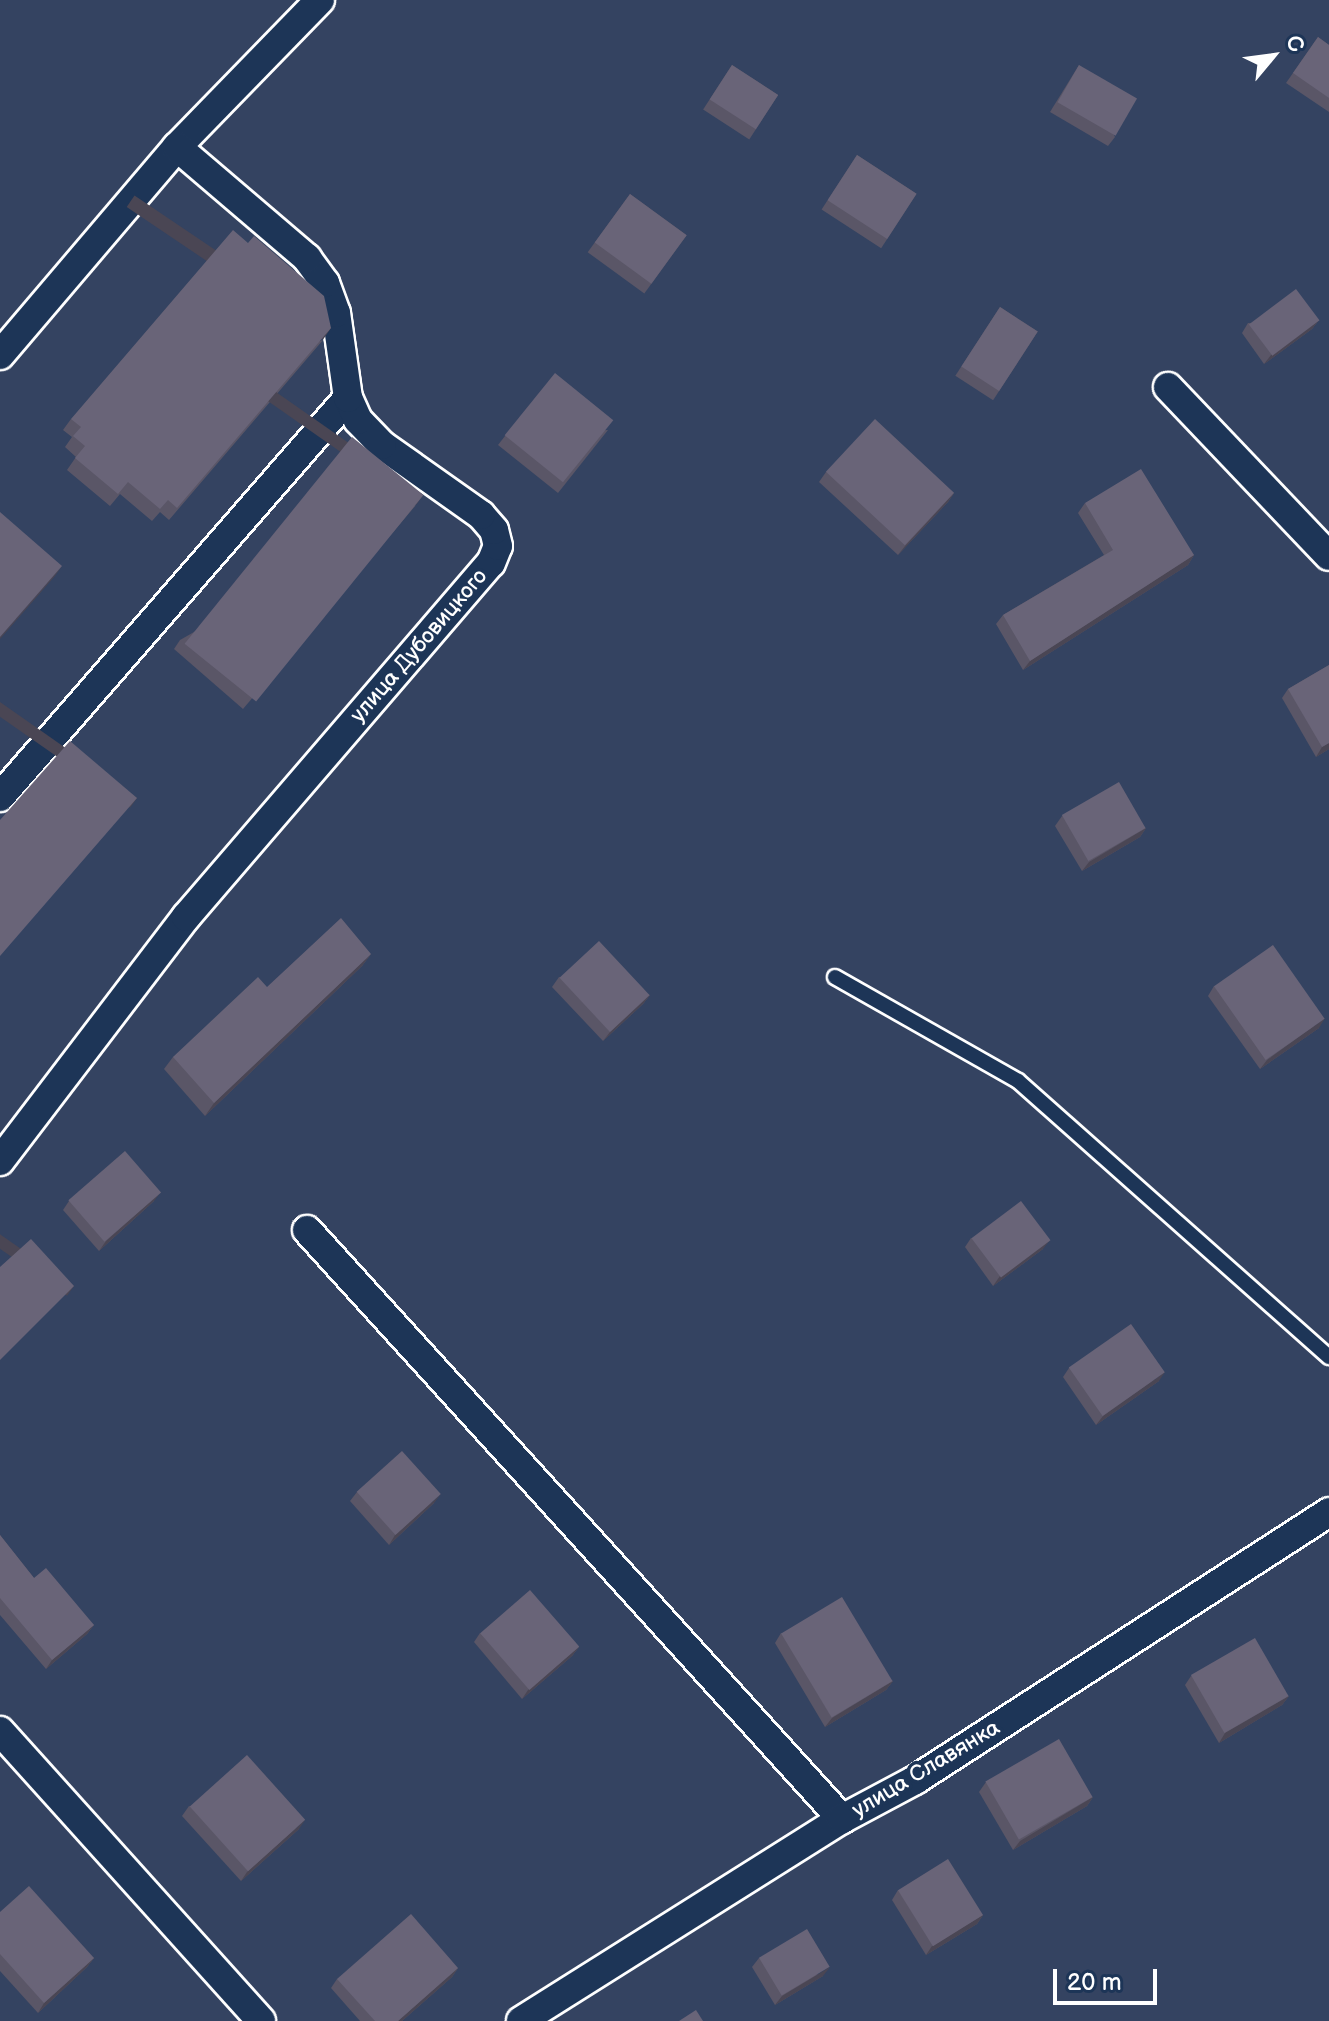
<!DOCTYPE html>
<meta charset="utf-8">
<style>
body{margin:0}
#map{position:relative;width:1329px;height:2021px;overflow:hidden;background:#344361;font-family:"Balsamiq Sans",sans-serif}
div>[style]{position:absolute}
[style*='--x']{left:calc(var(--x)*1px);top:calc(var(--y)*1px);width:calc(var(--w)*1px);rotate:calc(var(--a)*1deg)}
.roads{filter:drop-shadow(2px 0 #fff) drop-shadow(-2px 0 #fff) drop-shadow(0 2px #fff) drop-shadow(0 -2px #fff)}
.lane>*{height:14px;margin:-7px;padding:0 7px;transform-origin:7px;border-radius:7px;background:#1d3557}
.street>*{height:28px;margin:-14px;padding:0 14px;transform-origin:14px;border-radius:14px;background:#1d3557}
.wall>*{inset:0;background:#5a5667;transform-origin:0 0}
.shaded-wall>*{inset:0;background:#4a4654;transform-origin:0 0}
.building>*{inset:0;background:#696478;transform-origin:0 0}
span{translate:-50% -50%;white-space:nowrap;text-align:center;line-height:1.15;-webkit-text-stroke:7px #1d3557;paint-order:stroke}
.street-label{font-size:22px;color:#fff}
.north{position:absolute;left:1233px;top:16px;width:80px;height:80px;-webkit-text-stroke:6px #1d3557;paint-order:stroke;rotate:61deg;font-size:22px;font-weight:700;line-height:32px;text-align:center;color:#fff}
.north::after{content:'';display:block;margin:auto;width:28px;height:36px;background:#fff;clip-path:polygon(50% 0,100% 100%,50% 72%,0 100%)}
.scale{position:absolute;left:1053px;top:1969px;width:104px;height:36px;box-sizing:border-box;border:4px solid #fff;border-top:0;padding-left:10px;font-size:24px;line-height:28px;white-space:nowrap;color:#fff;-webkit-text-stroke:6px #1d3557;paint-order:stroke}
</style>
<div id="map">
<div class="roads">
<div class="lane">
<div style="--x:835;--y:977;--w:210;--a:29.6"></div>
<div style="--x:1018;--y:1081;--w:416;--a:41.6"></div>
</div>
<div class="street">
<div style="--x:0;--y:355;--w:273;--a:-49.6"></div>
<div style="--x:177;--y:147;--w:205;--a:-45.8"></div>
<div style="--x:1168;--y:387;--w:233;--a:46.4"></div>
<div style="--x:0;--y:797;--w:529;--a:-48.91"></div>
<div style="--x:0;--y:1161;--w:307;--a:-52.7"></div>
<div style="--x:186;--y:917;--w:467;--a:-49.3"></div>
<div style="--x:491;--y:563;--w:18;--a:-68"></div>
<div style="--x:498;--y:546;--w:16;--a:-104"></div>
<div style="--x:494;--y:530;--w:20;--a:-131"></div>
<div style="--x:481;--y:515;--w:121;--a:-144.7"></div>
<div style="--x:382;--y:445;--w:35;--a:-134"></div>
<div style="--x:358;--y:420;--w:24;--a:-114"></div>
<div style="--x:348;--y:398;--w:86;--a:-98"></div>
<div style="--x:336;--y:313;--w:32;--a:-110"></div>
<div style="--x:325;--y:283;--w:31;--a:-126"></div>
<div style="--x:307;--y:258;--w:171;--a:-139.5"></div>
<div style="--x:307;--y:1230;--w:796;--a:47.75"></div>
<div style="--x:0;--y:1731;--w:390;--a:48"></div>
<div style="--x:521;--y:2021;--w:379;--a:-32.2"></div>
<div style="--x:842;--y:1819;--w:83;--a:-28.1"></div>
<div style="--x:915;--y:1780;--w:493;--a:-32.9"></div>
</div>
</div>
<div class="wall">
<div style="clip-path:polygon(1318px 37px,1329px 45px,1329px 112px,1286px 83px)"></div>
<div style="left:732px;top:65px;width:55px;height:53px;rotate:33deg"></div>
<div style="clip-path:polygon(1079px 65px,1115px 137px,1108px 146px,1050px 112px)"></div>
<div style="left:857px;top:155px;width:71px;height:65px;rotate:33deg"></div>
<div style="left:630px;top:194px;width:70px;height:72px;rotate:36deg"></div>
<div style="left:1000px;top:307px;width:45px;height:82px;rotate:33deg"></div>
<div style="clip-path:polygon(1319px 320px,1312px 329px,1264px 364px,1242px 333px,1248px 323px)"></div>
<div style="clip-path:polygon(323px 340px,169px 520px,160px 512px,152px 521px,120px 494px,110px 506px,67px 470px,76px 457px,65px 447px,72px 437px,63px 430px,71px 419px)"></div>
<div style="clip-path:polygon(608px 430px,558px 493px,498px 445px,505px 436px)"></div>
<div style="clip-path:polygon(826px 472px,954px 493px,948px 502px,898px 555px,819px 482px)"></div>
<div style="clip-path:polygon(1085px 503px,1194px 555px,1188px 565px,1023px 670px,996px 624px,1003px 615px,1104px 555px,1078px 513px)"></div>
<div style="clip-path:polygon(416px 505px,243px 709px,174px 649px,180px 640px)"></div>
<div style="clip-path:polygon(1329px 665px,1329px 749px,1316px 757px,1282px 698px,1288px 689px)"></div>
<div style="clip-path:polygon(1062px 816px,1146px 828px,1140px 837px,1082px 871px,1055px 826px)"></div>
<div style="clip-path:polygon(371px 954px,362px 966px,205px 1116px,164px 1069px,173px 1057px)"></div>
<div style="clip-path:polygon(559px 977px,650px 995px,643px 1004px,603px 1041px,552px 987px)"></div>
<div style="clip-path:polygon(1214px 986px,1319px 1028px,1260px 1069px,1208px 996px)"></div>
<div style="clip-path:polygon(69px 1201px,154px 1201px,99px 1251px,63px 1210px)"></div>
<div style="clip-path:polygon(971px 1238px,1043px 1249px,993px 1286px,965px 1247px)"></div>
<div style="clip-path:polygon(1069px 1368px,1159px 1381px,1096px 1425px,1063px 1377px)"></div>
<div style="clip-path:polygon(357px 1492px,434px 1503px,389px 1545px,350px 1501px)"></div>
<div style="clip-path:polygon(0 1535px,34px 1578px,94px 1625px,87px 1634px,46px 1669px,0 1615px)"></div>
<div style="clip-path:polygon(480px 1633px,579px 1647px,572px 1656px,522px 1699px,474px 1642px)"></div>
<div style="clip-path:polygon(781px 1633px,893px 1681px,886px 1690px,825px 1727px,775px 1643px)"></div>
<div style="clip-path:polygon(1191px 1676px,1289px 1696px,1282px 1705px,1219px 1743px,1185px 1685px)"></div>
<div style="clip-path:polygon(986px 1782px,1093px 1797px,1087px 1806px,1013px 1850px,979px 1792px)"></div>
<div style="clip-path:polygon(189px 1806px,299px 1829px,241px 1881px,182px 1816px)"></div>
<div style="clip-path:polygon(898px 1890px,983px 1915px,977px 1924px,926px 1955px,892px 1900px)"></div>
<div style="clip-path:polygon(0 1912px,94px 1958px,87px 1967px,38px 2013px,0 1971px)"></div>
<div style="clip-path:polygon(759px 1958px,823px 1976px,775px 2005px,752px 1967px)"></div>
<div style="clip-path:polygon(458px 1968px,452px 1977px,402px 2021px,360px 2021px,331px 1988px,337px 1979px)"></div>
</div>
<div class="shaded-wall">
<div style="clip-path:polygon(1319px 320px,1312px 329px,1264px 364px,1271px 355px)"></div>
<div style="left:331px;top:328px;width:14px;height:237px;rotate:124deg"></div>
<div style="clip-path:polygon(954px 493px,948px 502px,898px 555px,905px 546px)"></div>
<div style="left:423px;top:495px;width:12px;height:267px;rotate:125deg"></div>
<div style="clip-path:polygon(1194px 555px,1188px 565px,1023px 670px,1030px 661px)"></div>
<div style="clip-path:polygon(62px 566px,55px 576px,0 639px,0 637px)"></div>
<div style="clip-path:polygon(1329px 743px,1329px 749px,1316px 757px,1322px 747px)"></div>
<div style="left:137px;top:798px;width:12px;height:209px;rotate:125deg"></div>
<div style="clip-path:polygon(1146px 828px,1140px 837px,1082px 871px,1089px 862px)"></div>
<div style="clip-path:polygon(371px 954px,362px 966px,205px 1116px,214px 1103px)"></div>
<div style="clip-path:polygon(650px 995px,643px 1004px,603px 1041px,610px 1032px)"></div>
<div style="clip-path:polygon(1325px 1018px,1319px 1028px,1260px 1069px,1267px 1060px)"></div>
<div style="clip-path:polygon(161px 1192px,154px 1201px,99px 1251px,106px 1241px)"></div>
<div style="clip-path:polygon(1050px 1240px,1043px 1249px,993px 1286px,1000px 1276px)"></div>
<div style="left:74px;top:1286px;width:12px;height:105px;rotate:125deg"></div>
<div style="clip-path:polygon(1165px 1372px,1159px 1381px,1096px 1425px,1103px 1416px)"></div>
<div style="clip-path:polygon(441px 1494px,434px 1503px,389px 1545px,395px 1535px)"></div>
<div style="clip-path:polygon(94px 1625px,87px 1634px,46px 1669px,52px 1660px)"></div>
<div style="clip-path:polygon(579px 1647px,572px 1656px,522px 1699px,528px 1690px)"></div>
<div style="clip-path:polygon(893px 1681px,886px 1690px,825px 1727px,832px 1718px)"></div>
<div style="clip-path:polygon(1289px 1696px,1282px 1705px,1219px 1743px,1225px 1733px)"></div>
<div style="clip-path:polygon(1093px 1797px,1087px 1806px,1013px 1850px,1020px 1841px)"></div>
<div style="clip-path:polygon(305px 1820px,299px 1829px,241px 1881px,247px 1872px)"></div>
<div style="clip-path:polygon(983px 1915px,977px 1924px,926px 1955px,932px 1946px)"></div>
<div style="clip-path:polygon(94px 1958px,87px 1967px,38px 2013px,44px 2003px)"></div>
<div style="clip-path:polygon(830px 1967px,823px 1976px,775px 2005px,782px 1996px)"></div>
<div style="clip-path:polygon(458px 1968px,452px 1977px,402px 2021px,398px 2021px)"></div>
</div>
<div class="building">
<div style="clip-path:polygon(1318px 37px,1329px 45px,1329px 98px,1293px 73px)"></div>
<div style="left:732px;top:65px;width:55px;height:41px;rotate:33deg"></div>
<div style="left:1079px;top:65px;width:67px;height:43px;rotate:30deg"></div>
<div style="left:857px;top:155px;width:71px;height:54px;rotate:33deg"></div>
<div style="left:630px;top:194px;width:70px;height:60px;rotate:36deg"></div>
<div style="clip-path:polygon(233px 230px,248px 243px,254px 236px,324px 296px,331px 328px,177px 508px,168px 500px,160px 509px,128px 482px,118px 494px,75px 458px,85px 446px,73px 436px,81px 427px,71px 419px)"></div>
<div style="left:1296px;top:289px;width:39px;height:59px;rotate:53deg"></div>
<div style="left:1000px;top:307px;width:45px;height:71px;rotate:33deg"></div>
<div style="left:555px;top:373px;width:75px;height:80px;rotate:39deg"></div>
<div style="left:875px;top:419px;width:108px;height:72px;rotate:43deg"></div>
<div style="left:352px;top:437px;width:92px;height:266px;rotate:39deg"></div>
<div style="clip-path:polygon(1141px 469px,1194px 555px,1030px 661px,1003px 615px,1113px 550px,1085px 503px)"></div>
<div style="clip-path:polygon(0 512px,62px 566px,0 637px)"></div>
<div style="clip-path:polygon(1329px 665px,1329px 743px,1322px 747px,1288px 689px)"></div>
<div style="clip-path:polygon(70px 741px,137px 798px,0 956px,0 820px)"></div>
<div style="left:1119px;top:782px;width:53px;height:66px;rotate:60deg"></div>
<div style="clip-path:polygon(341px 918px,371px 954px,214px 1103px,173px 1057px,258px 977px,267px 987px)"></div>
<div style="left:599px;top:941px;width:74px;height:54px;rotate:47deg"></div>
<div style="left:1273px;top:945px;width:90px;height:72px;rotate:55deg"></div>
<div style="left:125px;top:1151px;width:55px;height:75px;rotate:49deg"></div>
<div style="left:1021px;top:1201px;width:49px;height:62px;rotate:53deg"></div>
<div style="clip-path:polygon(31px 1239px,74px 1286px,0 1360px,0 1267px)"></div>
<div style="left:1131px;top:1324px;width:59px;height:76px;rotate:55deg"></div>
<div style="left:402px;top:1451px;width:58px;height:61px;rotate:48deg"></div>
<div style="clip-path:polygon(0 1535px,34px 1578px,46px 1568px,94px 1625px,52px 1660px,0 1598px)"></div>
<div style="left:530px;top:1590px;width:75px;height:66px;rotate:49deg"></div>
<div style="left:842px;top:1597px;width:98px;height:71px;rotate:59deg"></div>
<div style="left:1255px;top:1638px;width:67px;height:74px;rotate:60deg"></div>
<div style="left:1059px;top:1739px;width:67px;height:85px;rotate:60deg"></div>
<div style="left:247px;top:1755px;width:87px;height:77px;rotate:48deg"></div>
<div style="left:948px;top:1859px;width:66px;height:59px;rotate:58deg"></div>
<div style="clip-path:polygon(29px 1886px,94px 1958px,44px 2003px,0 1954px,0 1912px)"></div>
<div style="clip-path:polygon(411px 1914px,458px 1968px,398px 2021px,375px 2021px,337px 1979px)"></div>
<div style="left:807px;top:1929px;width:44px;height:56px;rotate:59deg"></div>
<div style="clip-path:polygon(696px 2010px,703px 2021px,679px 2021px)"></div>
</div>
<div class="street-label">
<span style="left:419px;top:646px;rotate:-49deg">улица Дубовицкого</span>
<span style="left:926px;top:1769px;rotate:-31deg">улица Славянка</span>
</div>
<div class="north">С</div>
<div class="scale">20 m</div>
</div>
